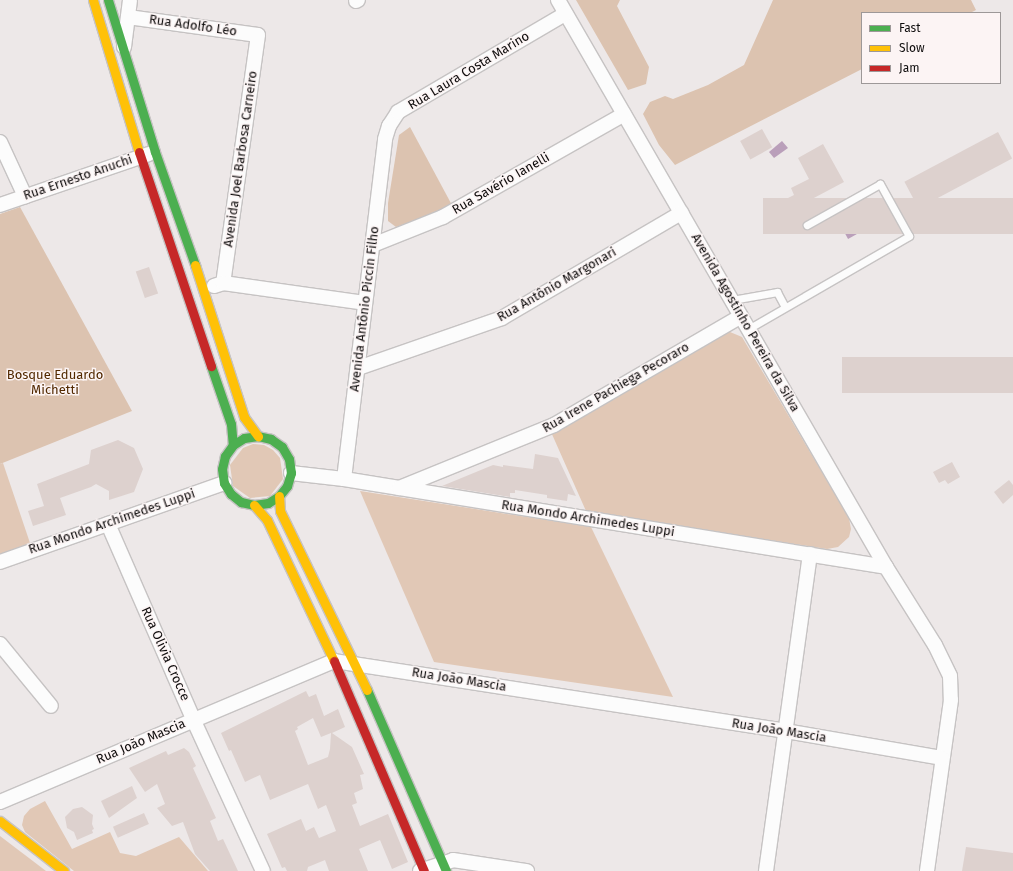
<!DOCTYPE html>
<meta charset="utf-8">
<style>
body{margin:0}
#map{position:relative;width:1013px;height:871px;overflow:hidden;background:#ede8e8;font-family:"Fira Sans",sans-serif}
div>[style]{position:absolute}
[style*='--x']{left:calc(var(--x)*1px);top:calc(var(--y)*1px);width:calc(var(--w)*1px);rotate:calc(var(--a)*1deg)}
.green>*{inset:0;background:#e1c8b6}
.forest>*{inset:0;background:#dcc3b0}
.water>*{inset:0;background:#ba9fba;transform-origin:0 0}
.building>*{inset:0;background:#ddd1ce;transform-origin:0 0}
.roads{filter:drop-shadow(1px 0 #c6c3c3) drop-shadow(-1px 0 #c6c3c3) drop-shadow(0 1px #c6c3c3) drop-shadow(0 -1px #c6c3c3)}
.lane>*{height:7px;margin:-3.5px;padding:0 3.5px;transform-origin:3.5px;border-radius:3.5px;background:#fcfcfc}
.street>*{height:14px;margin:-7px;padding:0 7px;transform-origin:7px;border-radius:7px;background:#fcfcfc}
.fast>*{height:9px;margin:-4.5px;padding:0 4.5px;transform-origin:4.5px;border-radius:4.5px;background:#4caf50}
.slow>*{height:9px;margin:-4.5px;padding:0 4.5px;transform-origin:4.5px;border-radius:4.5px;background:#ffc107}
.jam>*{height:9px;margin:-4.5px;padding:0 4.5px;transform-origin:4.5px;border-radius:4.5px;background:#c62828}
span{translate:-50% -50%;white-space:nowrap;text-align:center;line-height:1.15;-webkit-text-stroke:3px #fcf4f4;paint-order:stroke}
.street-label{font-size:13px;color:#0f0d0d}
.park-label{font-size:13px;color:#522900}
.legend{position:absolute;left:861px;top:12px;width:140px;height:72px;box-sizing:border-box;background:#fcf4f4;border:1px solid #9d9898;margin:0;padding:5px 7px;list-style:none;font-size:12px;color:#0f0d0d}
.legend li{display:flex;align-items:center;gap:8px;height:20px}
.legend b{width:20px;border:1px solid #9d9898}
</style>
<div id="map">
<div class="green">
<div style="clip-path:polygon(730px 332px,742px 337px,849px 518px,851px 529px,849px 537px,838px 547px,827px 549px,586px 511px,551px 432px,560px 430px,723px 333px)"></div>
<div style="clip-path:polygon(253px 444px,264px 445px,273px 450px,280px 458px,283px 479px,270px 496px,250px 498px,233px 486px,230px 465px,243px 448px)"></div>
<div style="clip-path:polygon(3px 463px,30px 543px,0 554px,0 464px)"></div>
<div style="clip-path:polygon(360px 491px,591px 527px,673px 697px,434px 662px)"></div>
<div style="clip-path:polygon(45px 801px,72px 849px,110px 832px,120px 853px,136px 856px,179px 837px,208px 871px,74px 871px,25px 832px,22px 825px,24px 816px,30px 809px)"></div>
<div style="clip-path:polygon(0 836px,46px 871px,0 871px)"></div>
</div>
<div class="forest">
<div style="clip-path:polygon(576px 0,620px 0,617px 6px,649px 67px,646px 84px,628px 90px)"></div>
<div style="clip-path:polygon(773px 0,971px 0,976px 10px,970px 13px,862px 13px,862px 69px,675px 165px,659px 145px,643px 114px,650px 102px,665px 96px,673px 99px,708px 85px,744px 65px)"></div>
<div style="clip-path:polygon(410px 127px,453px 207px,396px 227px,388px 221px,388px 203px,399px 135px)"></div>
<div style="clip-path:polygon(20px 207px,132px 411px,0 464px,0 214px)"></div>
</div>
<div class="water">
<div style="clip-path:polygon(782px 141px,788px 148px,774px 158px,769px 152px)"></div>
<div style="left:868px;top:213px;width:13px;height:30px;rotate:61deg"></div>
</div>
<div class="building">
<div style="left:762px;top:129px;width:21px;height:25px;rotate:61deg"></div>
<div style="left:998px;top:132px;width:30px;height:106px;rotate:62deg"></div>
<div style="clip-path:polygon(823px 144px,844px 182px,780px 216px,774px 205px,794px 195px,791px 188px,809px 179px,798px 158px)"></div>
<div style="left:1013px;top:198px;width:36px;height:250px;rotate:90deg"></div>
<div style="left:149px;top:267px;width:28px;height:14px;rotate:71deg"></div>
<div style="left:1013px;top:357px;width:36px;height:171px;rotate:90deg"></div>
<div style="clip-path:polygon(118px 440px,134px 448px,143px 469px,134px 492px,109px 500px,109px 491px,96px 484px,91px 487px,60px 498px,66px 515px,33px 526px,28px 511px,44px 506px,37px 484px,89px 464px,91px 450px)"></div>
<div style="clip-path:polygon(535px 454px,558px 458px,576px 496px,568px 494px,567px 501px,547px 498px,547px 495px,515px 490px,515px 493px,510px 493px,510px 497px,442px 486px,493px 465px,503px 467px,503px 465px,533px 469px)"></div>
<div style="clip-path:polygon(952px 462px,960px 477px,948px 484px,945px 480px,939px 483px,933px 472px)"></div>
<div style="clip-path:polygon(1009px 480px,1013px 485px,1013px 495px,1003px 504px,994px 492px)"></div>
<div style="clip-path:polygon(evenodd,306px 691px,309px 697px,316px 694px,324px 716px,338px 709px,345px 727px,332px 733px,352px 747px,364px 774px,360px 775px,363px 789px,354px 793px,357px 803px,352px 805px,360px 826px,388px 814px,408px 862px,392px 869px,380px 840px,359px 849px,368px 871px,329px 871px,325px 860px,308px 867px,307px 871px,287px 871px,285px 867px,282px 868px,267px 834px,301px 819px,306px 831px,314px 827px,319px 838px,336px 831px,326px 805px,318px 809px,308px 784px,270px 800px,260px 775px,245px 782px,231px 750px,229px 751px,221px 733px,306px 691px,313px 718px,321px 737px,331px 733px,330px 749px,328px 757px,308px 765px,295px 731px,298px 729px,297px 727px,313px 718px)"></div>
<div style="clip-path:polygon(184px 748px,189px 752px,196px 766px,193px 768px,216px 818px,210px 821px,218px 841px,223px 839px,238px 871px,210px 871px,195px 854px,183px 822px,172px 826px,157px 808px,165px 804px,157px 784px,145px 792px,129px 768px,166px 751px,168px 755px)"></div>
<div style="clip-path:polygon(132px 786px,137px 798px,109px 818px,101px 801px)"></div>
<div style="clip-path:polygon(82px 807px,93px 815px,92px 824px,94px 829px,92px 830px,93px 833px,77px 840px,74px 832px,67px 828px,65px 817px,73px 809px)"></div>
<div style="left:144px;top:813px;width:12px;height:34px;rotate:66deg"></div>
<div style="clip-path:polygon(966px 847px,1013px 853px,1013px 871px,962px 871px)"></div>
</div>
<div class="roads">
<div class="lane">
<div style="--x:732;--y:300;--w:46;--a:-10.1"></div>
<div style="--x:777;--y:292;--w:17;--a:62"></div>
<div style="--x:748;--y:329;--w:186;--a:-30"></div>
<div style="--x:909;--y:236;--w:60;--a:-119.1"></div>
<div style="--x:880;--y:184;--w:84;--a:150.7"></div>
</div>
<div class="street">
<div style="--x:558;--y:0;--w:655;--a:59.95"></div>
<div style="--x:886;--y:567;--w:92;--a:57.9"></div>
<div style="--x:935;--y:645;--w:34;--a:64"></div>
<div style="--x:950;--y:676;--w:24;--a:88"></div>
<div style="--x:951;--y:700;--w:173;--a:98"></div>
<div style="--x:356;--y:1;--w:2;--a:-27"></div>
<div style="--x:128;--y:17;--w:131;--a:7.9"></div>
<div style="--x:258;--y:35;--w:250;--a:98"></div>
<div style="--x:124;--y:47;--w:47;--a:-82.7"></div>
<div style="--x:0;--y:142;--w:60;--a:65.2"></div>
<div style="--x:0;--y:205;--w:157;--a:-18.9"></div>
<div style="--x:373;--y:245;--w:75;--a:-21.8"></div>
<div style="--x:443;--y:217;--w:208;--a:-29.6"></div>
<div style="--x:214;--y:286;--w:9;--a:-18"></div>
<div style="--x:223;--y:283;--w:143;--a:8"></div>
<div style="--x:358;--y:368;--w:152;--a:-19.1"></div>
<div style="--x:502;--y:318;--w:208;--a:-30.4"></div>
<div style="--x:291;--y:473;--w:53;--a:6.5"></div>
<div style="--x:344;--y:479;--w:549;--a:9.22"></div>
<div style="--x:344;--y:479;--w:342;--a:-83.1"></div>
<div style="--x:385;--y:139;--w:14;--a:-73"></div>
<div style="--x:389;--y:126;--w:17;--a:-57"></div>
<div style="--x:398;--y:112;--w:194;--a:-30.4"></div>
<div style="--x:399;--y:488;--w:167;--a:-22.1"></div>
<div style="--x:554;--y:425;--w:216;--a:-30.2"></div>
<div style="--x:108;--y:524;--w:213;--a:66.4"></div>
<div style="--x:193;--y:719;--w:167;--a:65.3"></div>
<div style="--x:0;--y:562;--w:238;--a:-19.4"></div>
<div style="--x:0;--y:644;--w:80;--a:50.6"></div>
<div style="--x:0;--y:802;--w:363;--a:-22.9"></div>
<div style="--x:334;--y:661;--w:457;--a:8.8"></div>
<div style="--x:786;--y:731;--w:158;--a:9.8"></div>
<div style="--x:420;--y:871;--w:35;--a:-18"></div>
<div style="--x:453;--y:860;--w:75;--a:8.5"></div>
<div style="--x:766;--y:871;--w:320;--a:-82.1"></div>
</div>
<div class="fast">
<div style="--x:108;--y:0;--w:159;--a:72.8"></div>
<div style="--x:155;--y:152;--w:120;--a:70.5"></div>
<div style="--x:211;--y:366;--w:61;--a:71"></div>
<div style="--x:231;--y:424;--w:21;--a:85"></div>
<div style="--x:233;--y:445;--w:14;--a:126"></div>
<div style="--x:225;--y:456;--w:13;--a:103"></div>
<div style="--x:222;--y:469;--w:14;--a:82"></div>
<div style="--x:224;--y:483;--w:13;--a:58"></div>
<div style="--x:231;--y:494;--w:13;--a:39"></div>
<div style="--x:241;--y:502;--w:13;--a:13"></div>
<div style="--x:254;--y:505;--w:14;--a:-8"></div>
<div style="--x:268;--y:503;--w:13;--a:-32"></div>
<div style="--x:279;--y:496;--w:13;--a:-51"></div>
<div style="--x:287;--y:486;--w:14;--a:-73"></div>
<div style="--x:291;--y:473;--w:14;--a:-98"></div>
<div style="--x:289;--y:459;--w:14;--a:-120"></div>
<div style="--x:282;--y:447;--w:14;--a:-144"></div>
<div style="--x:271;--y:439;--w:13;--a:-167"></div>
<div style="--x:258;--y:436;--w:14;--a:172"></div>
<div style="--x:244;--y:438;--w:13;--a:148"></div>
<div style="--x:367;--y:690;--w:197;--a:66.4"></div>
</div>
<div class="slow">
<div style="--x:93;--y:0;--w:159;--a:73.2"></div>
<div style="--x:195;--y:265;--w:160;--a:72.1"></div>
<div style="--x:244;--y:417;--w:24;--a:54"></div>
<div style="--x:279;--y:496;--w:15;--a:86"></div>
<div style="--x:280;--y:511;--w:199;--a:64.1"></div>
<div style="--x:254;--y:505;--w:20;--a:49"></div>
<div style="--x:267;--y:520;--w:156;--a:64.6"></div>
<div style="--x:0;--y:821;--w:81;--a:38"></div>
</div>
<div class="jam">
<div style="--x:139;--y:152;--w:226;--a:71.4"></div>
<div style="--x:334;--y:661;--w:228;--a:66.8"></div>
</div>
</div>
<div class="street-label">
<span style="left:193px;top:26px;rotate:8deg">Rua Adolfo Léo</span>
<span style="left:469px;top:71px;rotate:-31deg">Rua Laura Costa Marino</span>
<span style="left:241px;top:159px;rotate:-82deg">Avenida Joel Barbosa Carneiro</span>
<span style="left:78px;top:178px;rotate:-19deg">Rua Ernesto Anuchi</span>
<span style="left:501px;top:184px;rotate:-30deg">Rua Savério Ianelli</span>
<span style="left:557px;top:285px;rotate:-30deg">Rua Antônio Margonari</span>
<span style="left:365px;top:309px;rotate:-83deg">Avenida Antônio Piccin Filho</span>
<span style="left:745px;top:323px;rotate:60deg">Avenida Agostinho Pereira da Silva</span>
<span style="left:616px;top:388px;rotate:-30deg">Rua Irene Pachiega Pecoraro</span>
<span style="left:588px;top:519px;rotate:9deg">Rua Mondo Archimedes Luppi</span>
<span style="left:112px;top:522px;rotate:-19deg">Rua Mondo Archimedes Luppi</span>
<span style="left:165px;top:654px;rotate:66deg">Rua Olivia Crocce</span>
<span style="left:459px;top:680px;rotate:9deg">Rua João Mascia</span>
<span style="left:779px;top:731px;rotate:9deg">Rua João Mascia</span>
<span style="left:141px;top:742px;rotate:-23deg">Rua João Mascia</span>
</div>
<div class="park-label">
<span style="left:55px;top:383px">Bosque Eduardo<br>Michetti</span>
</div>
<ul class="legend">
<li><b style="height:5px;background:#4caf50"></b>Fast</li>
<li><b style="height:5px;background:#ffc107"></b>Slow</li>
<li><b style="height:5px;background:#c62828"></b>Jam</li>
</ul>
</div>
